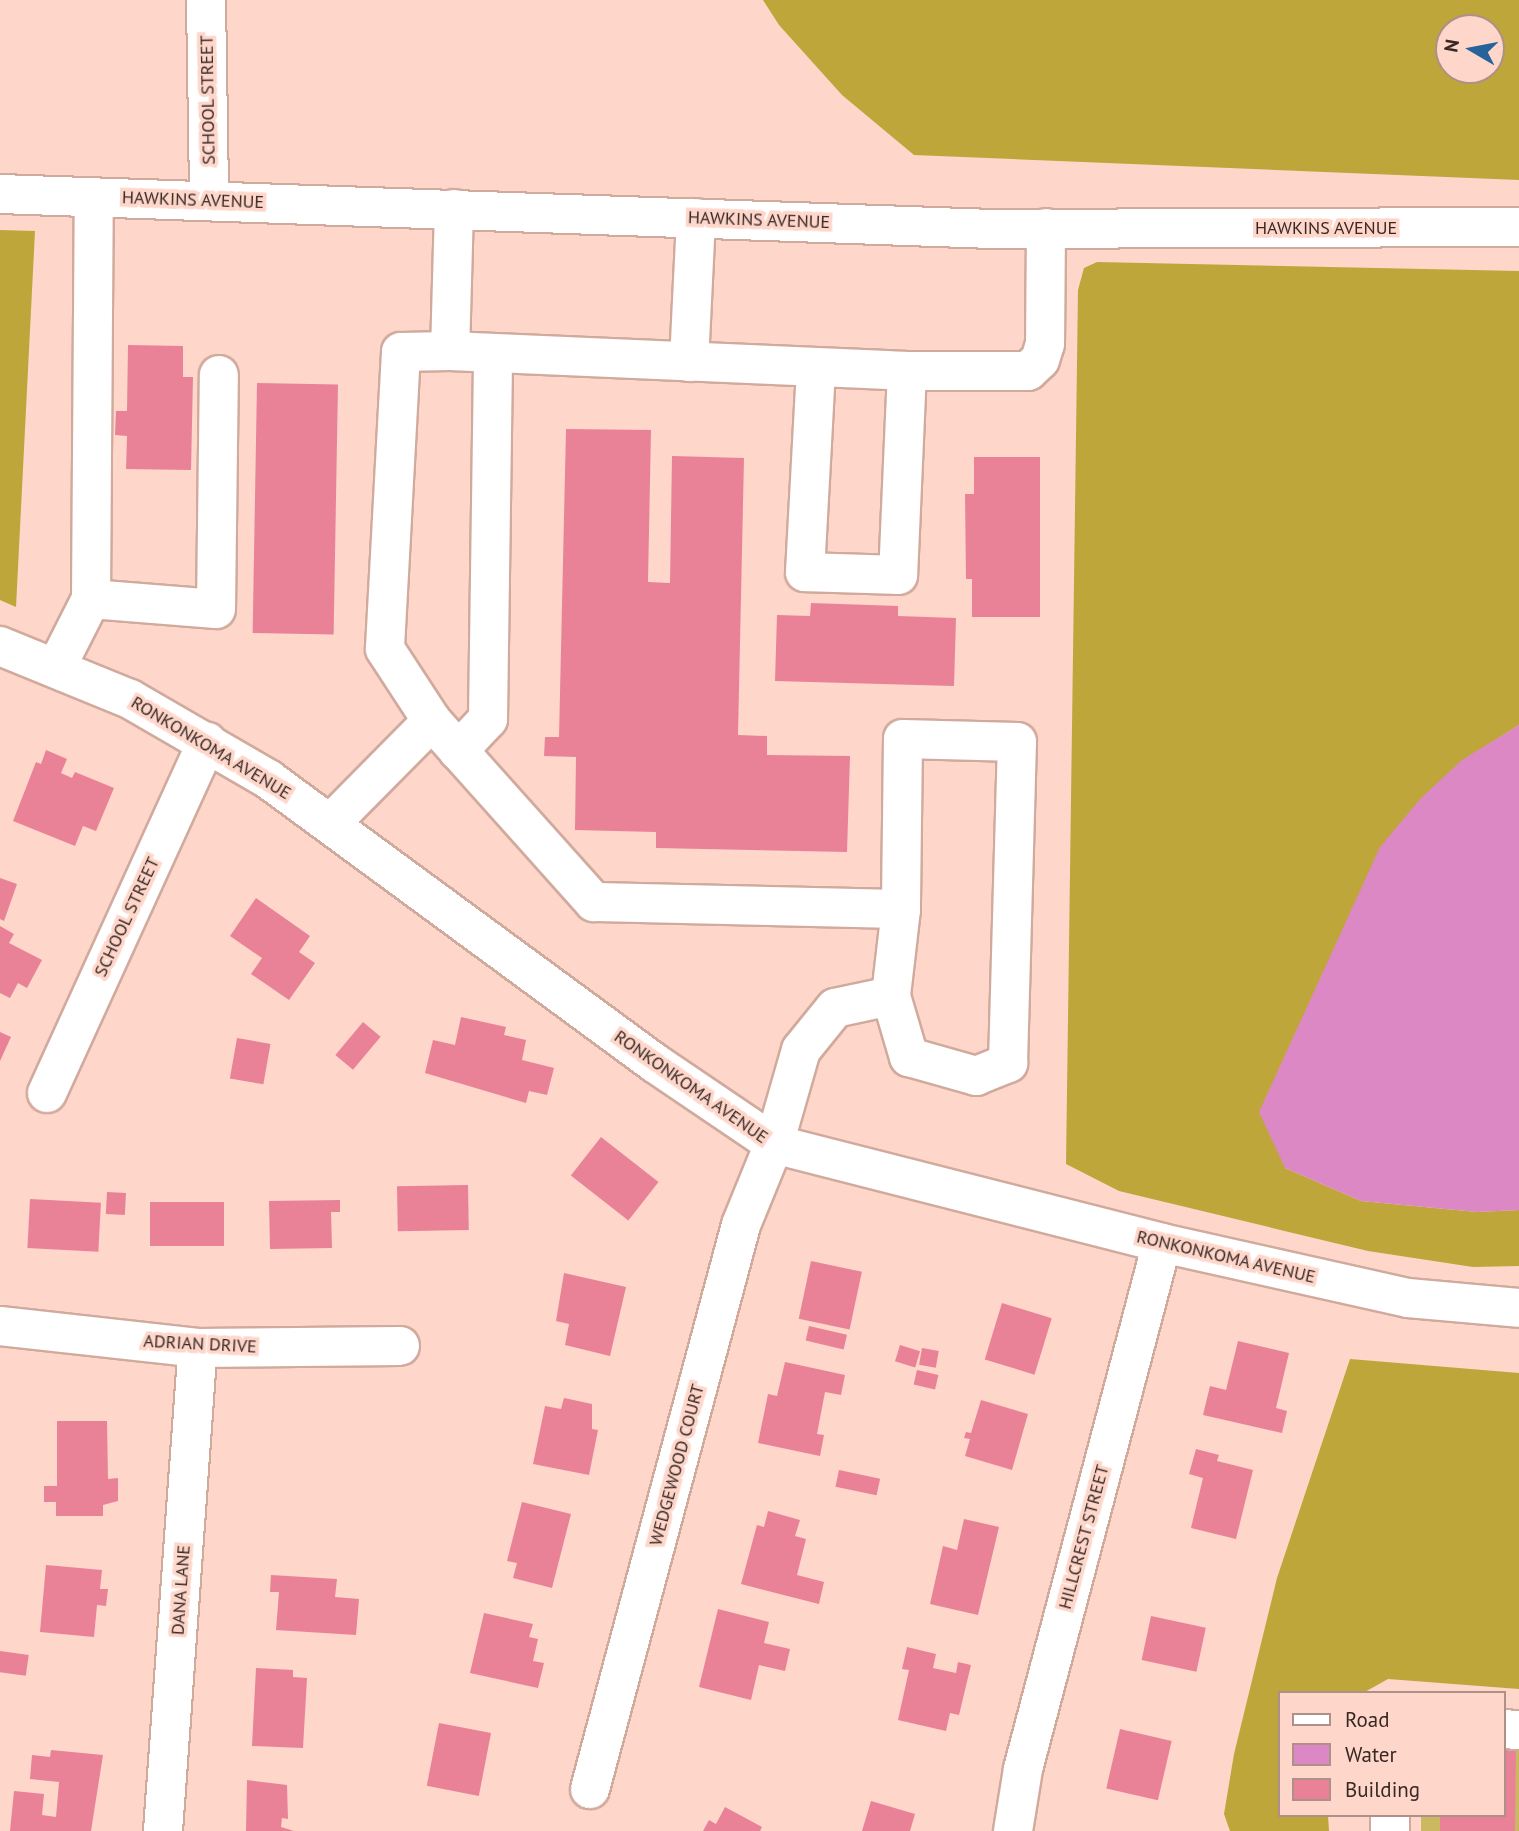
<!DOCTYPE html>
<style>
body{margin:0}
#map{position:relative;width:1519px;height:1831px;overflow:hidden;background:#fed6ca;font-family:"PT Sans",sans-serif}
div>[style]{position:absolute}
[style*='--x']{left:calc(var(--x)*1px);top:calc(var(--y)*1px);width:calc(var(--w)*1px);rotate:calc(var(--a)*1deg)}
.green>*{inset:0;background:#ccb860}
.forest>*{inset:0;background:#bea63a}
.water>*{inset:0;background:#dc88c4}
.building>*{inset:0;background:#e98297;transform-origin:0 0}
.roads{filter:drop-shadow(2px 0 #d1aa9e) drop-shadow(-2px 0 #d1aa9e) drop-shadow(0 2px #d1aa9e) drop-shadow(0 -2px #d1aa9e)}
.minor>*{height:38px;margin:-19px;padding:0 19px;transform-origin:19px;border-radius:19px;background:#fff}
span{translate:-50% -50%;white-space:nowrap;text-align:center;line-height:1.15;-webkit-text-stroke:7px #fed6ca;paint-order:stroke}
.street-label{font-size:18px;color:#372824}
.legend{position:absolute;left:1278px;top:1691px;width:228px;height:126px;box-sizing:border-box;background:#fed6ca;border:2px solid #ae9088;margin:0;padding:9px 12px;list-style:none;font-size:21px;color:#372824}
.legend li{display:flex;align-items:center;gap:14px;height:35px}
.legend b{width:35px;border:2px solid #ae9088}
.north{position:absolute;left:1435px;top:14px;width:70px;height:70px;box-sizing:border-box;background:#fed6ca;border:2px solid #ae9088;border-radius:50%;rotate:280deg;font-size:19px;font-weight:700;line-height:28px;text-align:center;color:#372824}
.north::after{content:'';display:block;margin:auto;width:24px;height:32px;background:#26639a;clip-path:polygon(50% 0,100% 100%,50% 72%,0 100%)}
</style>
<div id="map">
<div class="green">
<div style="clip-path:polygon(1503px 1745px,1519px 1745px,1519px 1831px,1421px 1831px,1421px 1815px,1503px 1815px)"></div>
</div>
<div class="forest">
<div style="clip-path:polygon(evenodd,763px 0,1519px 0,1519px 180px,914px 155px,842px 95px,779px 25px,763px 0,1491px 28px,1491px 70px,1449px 70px,1449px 28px,1491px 28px)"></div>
<div style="clip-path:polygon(0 230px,35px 231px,16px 607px,0 600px)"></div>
<div style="clip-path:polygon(1097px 262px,1519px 271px,1519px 725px,1462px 761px,1285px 1168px,1361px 1201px,1477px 1212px,1519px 1210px,1519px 1266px,1473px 1267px,1368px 1251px,1119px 1191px,1066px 1164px,1078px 290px,1084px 268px)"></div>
<div style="clip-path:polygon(1350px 1359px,1519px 1373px,1519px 1689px,1388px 1679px,1363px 1693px,1279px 1693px,1279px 1815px,1328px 1815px,1329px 1831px,1230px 1831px,1224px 1814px,1234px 1754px,1277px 1578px)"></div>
</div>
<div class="water">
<div style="clip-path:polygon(1519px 725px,1519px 1210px,1477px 1212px,1361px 1201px,1285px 1168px,1259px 1112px,1380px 847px,1421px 798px,1462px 760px)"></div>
</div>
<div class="building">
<div style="clip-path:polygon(128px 345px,183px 346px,183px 377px,193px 377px,191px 470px,126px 469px,127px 436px,115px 435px,116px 411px,127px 411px)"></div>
<div style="left:257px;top:383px;width:81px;height:250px;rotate:1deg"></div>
<div style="clip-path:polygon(566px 429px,651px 430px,648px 582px,670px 583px,672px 456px,744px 458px,738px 735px,767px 736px,767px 755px,850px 756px,847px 852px,656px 848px,656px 832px,575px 830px,576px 757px,544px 756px,545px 737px,559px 737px)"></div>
<div style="clip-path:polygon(974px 457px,1040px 457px,1040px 617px,972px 617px,972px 579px,966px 579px,965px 494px,974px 494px)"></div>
<div style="clip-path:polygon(811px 603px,898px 606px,898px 616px,956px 618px,954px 686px,775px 681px,777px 615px,810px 616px)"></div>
<div style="clip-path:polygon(46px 750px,67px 759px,61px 773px,72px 778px,75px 772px,114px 788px,96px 831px,83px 826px,75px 846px,13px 821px,36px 762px,41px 764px)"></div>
<div style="clip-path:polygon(0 878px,17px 884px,4px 921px,0 919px)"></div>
<div style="clip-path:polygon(256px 898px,310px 936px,299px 952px,315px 963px,289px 1000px,251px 974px,262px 958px,230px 936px)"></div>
<div style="clip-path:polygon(0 926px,14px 934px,9px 943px,42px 960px,27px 988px,18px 983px,10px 998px,0 993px)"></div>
<div style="clip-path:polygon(461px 1017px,506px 1027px,504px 1035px,526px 1040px,522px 1060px,554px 1068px,547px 1095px,529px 1091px,526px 1103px,425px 1073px,433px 1040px,455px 1045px)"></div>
<div style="left:363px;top:1022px;width:23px;height:43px;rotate:40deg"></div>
<div style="clip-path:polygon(0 1032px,11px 1037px,0 1061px)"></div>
<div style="left:237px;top:1038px;width:34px;height:41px;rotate:10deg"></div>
<div style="left:601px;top:1137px;width:73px;height:49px;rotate:38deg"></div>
<div style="left:468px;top:1185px;width:45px;height:71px;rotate:89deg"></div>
<div style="left:107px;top:1192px;width:19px;height:22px;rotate:3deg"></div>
<div style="left:30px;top:1199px;width:71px;height:49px;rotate:3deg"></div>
<div style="clip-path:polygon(340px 1200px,340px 1212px,331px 1212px,332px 1248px,270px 1249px,269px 1201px)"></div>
<div style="left:150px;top:1202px;width:74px;height:44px"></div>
<div style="left:811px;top:1261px;width:52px;height:59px;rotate:12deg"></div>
<div style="clip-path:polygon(564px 1273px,626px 1287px,610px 1356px,565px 1345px,569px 1324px,556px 1321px)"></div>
<div style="left:1002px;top:1303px;width:52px;height:59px;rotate:17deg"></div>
<div style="left:809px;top:1326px;width:39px;height:15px;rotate:13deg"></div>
<div style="clip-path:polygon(1238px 1341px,1289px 1353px,1276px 1408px,1287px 1411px,1282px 1433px,1203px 1415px,1210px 1386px,1226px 1390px)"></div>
<div style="left:900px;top:1345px;width:21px;height:17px;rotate:17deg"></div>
<div style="left:922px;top:1348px;width:17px;height:17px;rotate:10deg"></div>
<div style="clip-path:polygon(785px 1362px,845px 1375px,841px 1395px,825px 1392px,817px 1434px,824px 1435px,820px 1456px,758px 1443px,768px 1394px,777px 1396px)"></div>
<div style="left:917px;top:1370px;width:22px;height:15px;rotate:13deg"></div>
<div style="clip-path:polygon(564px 1398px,592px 1404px,592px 1429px,598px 1430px,589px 1475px,533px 1464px,545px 1406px,561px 1409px)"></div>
<div style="clip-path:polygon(981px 1400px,1028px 1414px,1012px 1470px,965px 1456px,970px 1439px,964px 1438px,966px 1432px,971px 1433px)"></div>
<div style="clip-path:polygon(57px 1421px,107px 1421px,108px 1479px,118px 1478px,118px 1501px,103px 1505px,103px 1516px,56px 1516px,56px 1502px,44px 1502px,44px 1486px,57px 1486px)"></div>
<div style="clip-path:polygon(1196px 1449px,1219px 1455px,1217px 1461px,1253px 1470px,1236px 1539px,1191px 1528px,1203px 1478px,1189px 1474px)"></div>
<div style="left:839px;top:1470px;width:42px;height:17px;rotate:12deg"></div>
<div style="clip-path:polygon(522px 1502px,571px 1514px,552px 1588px,513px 1578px,517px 1563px,507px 1561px)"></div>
<div style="clip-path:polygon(768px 1511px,800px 1520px,795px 1536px,806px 1539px,797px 1575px,824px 1582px,819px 1604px,741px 1584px,757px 1525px,764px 1527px)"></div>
<div style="clip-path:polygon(964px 1519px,999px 1527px,978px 1615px,930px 1604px,943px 1546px,957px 1550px)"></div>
<div style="clip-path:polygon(46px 1565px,102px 1570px,100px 1589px,108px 1589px,106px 1606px,97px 1605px,94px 1637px,40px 1632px)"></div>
<div style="clip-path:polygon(271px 1575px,337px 1579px,335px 1597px,359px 1599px,356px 1635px,276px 1630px,279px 1592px,270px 1592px)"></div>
<div style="clip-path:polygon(718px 1609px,769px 1622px,764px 1643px,790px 1649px,785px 1671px,759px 1665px,751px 1700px,699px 1687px)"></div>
<div style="clip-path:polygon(484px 1613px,533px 1624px,529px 1637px,538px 1639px,533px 1661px,544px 1663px,538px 1688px,470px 1673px)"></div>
<div style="left:1151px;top:1616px;width:56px;height:45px;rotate:12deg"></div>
<div style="clip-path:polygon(907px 1647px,936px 1654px,933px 1668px,956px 1673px,958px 1662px,971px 1665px,959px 1715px,950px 1713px,946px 1731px,898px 1720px,909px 1670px,902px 1669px)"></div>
<div style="left:0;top:1651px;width:29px;height:21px;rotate:8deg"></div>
<div style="clip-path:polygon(256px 1668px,293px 1670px,293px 1677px,307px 1678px,303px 1748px,252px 1746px)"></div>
<div style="left:439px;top:1723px;width:53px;height:64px;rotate:11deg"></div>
<div style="left:1120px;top:1729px;width:53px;height:61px;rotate:13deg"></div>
<div style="clip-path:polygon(1503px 1745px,1516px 1745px,1515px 1831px,1440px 1831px,1440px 1815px,1503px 1815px)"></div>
<div style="clip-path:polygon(51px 1750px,103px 1755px,91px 1831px,10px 1831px,14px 1791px,44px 1794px,42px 1815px,56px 1817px,59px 1782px,30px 1779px,32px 1755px,50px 1757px)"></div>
<div style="clip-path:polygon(247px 1780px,287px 1785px,288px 1819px,282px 1818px,281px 1827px,294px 1831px,246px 1831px)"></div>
<div style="clip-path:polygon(871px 1801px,915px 1814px,910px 1831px,862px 1831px)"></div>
<div style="clip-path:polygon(725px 1807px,762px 1827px,760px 1831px,703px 1831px,709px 1820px,716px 1824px)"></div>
</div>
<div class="roads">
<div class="minor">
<div style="--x:206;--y:0;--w:201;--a:89.1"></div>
<div style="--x:0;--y:194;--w:991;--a:2.02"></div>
<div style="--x:990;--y:229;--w:529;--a:-0.22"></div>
<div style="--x:454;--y:209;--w:142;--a:91.6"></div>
<div style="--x:450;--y:351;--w:457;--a:2.5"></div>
<div style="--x:907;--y:371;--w:204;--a:92.5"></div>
<div style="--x:898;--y:575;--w:93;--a:-178.2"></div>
<div style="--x:805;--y:572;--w:204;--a:-86.9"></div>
<div style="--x:450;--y:351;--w:49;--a:178.8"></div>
<div style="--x:401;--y:352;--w:297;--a:93.1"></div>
<div style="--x:385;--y:649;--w:86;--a:56.9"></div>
<div style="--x:432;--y:721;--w:243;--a:48.2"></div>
<div style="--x:594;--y:902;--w:307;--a:1.3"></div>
<div style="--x:901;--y:909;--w:88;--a:96.6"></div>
<div style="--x:891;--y:996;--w:57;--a:167.9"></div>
<div style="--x:835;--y:1008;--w:54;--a:129"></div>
<div style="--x:801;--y:1050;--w:98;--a:106"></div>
<div style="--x:774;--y:1144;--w:87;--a:112.2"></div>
<div style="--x:741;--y:1225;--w:584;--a:104.99"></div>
<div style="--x:689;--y:362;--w:144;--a:-87.2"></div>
<div style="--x:907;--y:371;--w:121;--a:0"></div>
<div style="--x:1028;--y:371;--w:16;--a:-43"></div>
<div style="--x:1040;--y:360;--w:17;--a:-73"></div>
<div style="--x:1045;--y:344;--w:116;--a:-89.5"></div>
<div style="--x:91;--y:599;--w:125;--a:4.6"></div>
<div style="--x:216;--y:609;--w:234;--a:-89.3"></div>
<div style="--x:0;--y:646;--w:140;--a:22.2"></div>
<div style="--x:130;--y:699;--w:160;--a:30.1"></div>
<div style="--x:268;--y:779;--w:481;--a:36.3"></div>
<div style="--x:656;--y:1064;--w:143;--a:34.1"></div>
<div style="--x:774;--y:1144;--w:400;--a:14.3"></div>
<div style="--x:1162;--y:1243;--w:252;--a:12.6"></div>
<div style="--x:1408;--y:1298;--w:111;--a:5.1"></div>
<div style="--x:56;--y:668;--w:77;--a:-63.1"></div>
<div style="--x:91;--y:599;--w:402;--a:-89.6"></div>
<div style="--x:458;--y:751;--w:44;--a:-46.8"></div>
<div style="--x:488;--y:719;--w:365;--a:-89.2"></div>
<div style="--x:330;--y:824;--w:145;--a:-45.3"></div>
<div style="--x:891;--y:996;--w:64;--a:73.6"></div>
<div style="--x:909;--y:1057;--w:70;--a:15.8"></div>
<div style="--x:976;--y:1076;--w:35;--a:-22"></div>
<div style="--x:1008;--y:1063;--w:321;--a:-88.4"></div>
<div style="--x:1017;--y:742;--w:114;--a:-178.5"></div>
<div style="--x:903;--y:739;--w:170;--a:90.7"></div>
<div style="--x:47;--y:1093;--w:386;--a:-65.5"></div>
<div style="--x:0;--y:1326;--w:199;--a:6.3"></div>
<div style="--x:198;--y:1348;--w:202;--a:-0.6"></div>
<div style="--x:1503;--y:1729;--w:16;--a:4"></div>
<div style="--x:163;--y:1831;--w:484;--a:-85.9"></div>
<div style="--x:1013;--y:1831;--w:63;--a:-80.8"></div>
<div style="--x:1023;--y:1769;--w:544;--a:-75.2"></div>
<div style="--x:1390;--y:1831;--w:16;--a:-90"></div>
</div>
</div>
<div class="street-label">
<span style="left:208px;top:100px;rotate:-91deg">SCHOOL STREET</span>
<span style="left:193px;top:200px;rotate:2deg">HAWKINS AVENUE</span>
<span style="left:759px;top:220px;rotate:2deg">HAWKINS AVENUE</span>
<span style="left:1326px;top:228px">HAWKINS AVENUE</span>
<span style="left:211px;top:748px;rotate:31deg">RONKONKOMA AVENUE</span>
<span style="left:127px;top:917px;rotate:-65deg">SCHOOL STREET</span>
<span style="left:691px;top:1087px;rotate:35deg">RONKONKOMA AVENUE</span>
<span style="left:1226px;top:1257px;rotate:13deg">RONKONKOMA AVENUE</span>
<span style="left:200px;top:1344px;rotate:3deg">ADRIAN DRIVE</span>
<span style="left:677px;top:1465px;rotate:-75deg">WEDGEWOOD COURT</span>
<span style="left:1084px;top:1537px;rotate:-75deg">HILLCREST STREET</span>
<span style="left:181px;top:1590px;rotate:-86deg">DANA LANE</span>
</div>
<ul class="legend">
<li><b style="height:9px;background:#fff"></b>Road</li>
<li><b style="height:19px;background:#dc88c4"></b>Water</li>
<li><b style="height:19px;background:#e98297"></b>Building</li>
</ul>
<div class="north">N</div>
</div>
